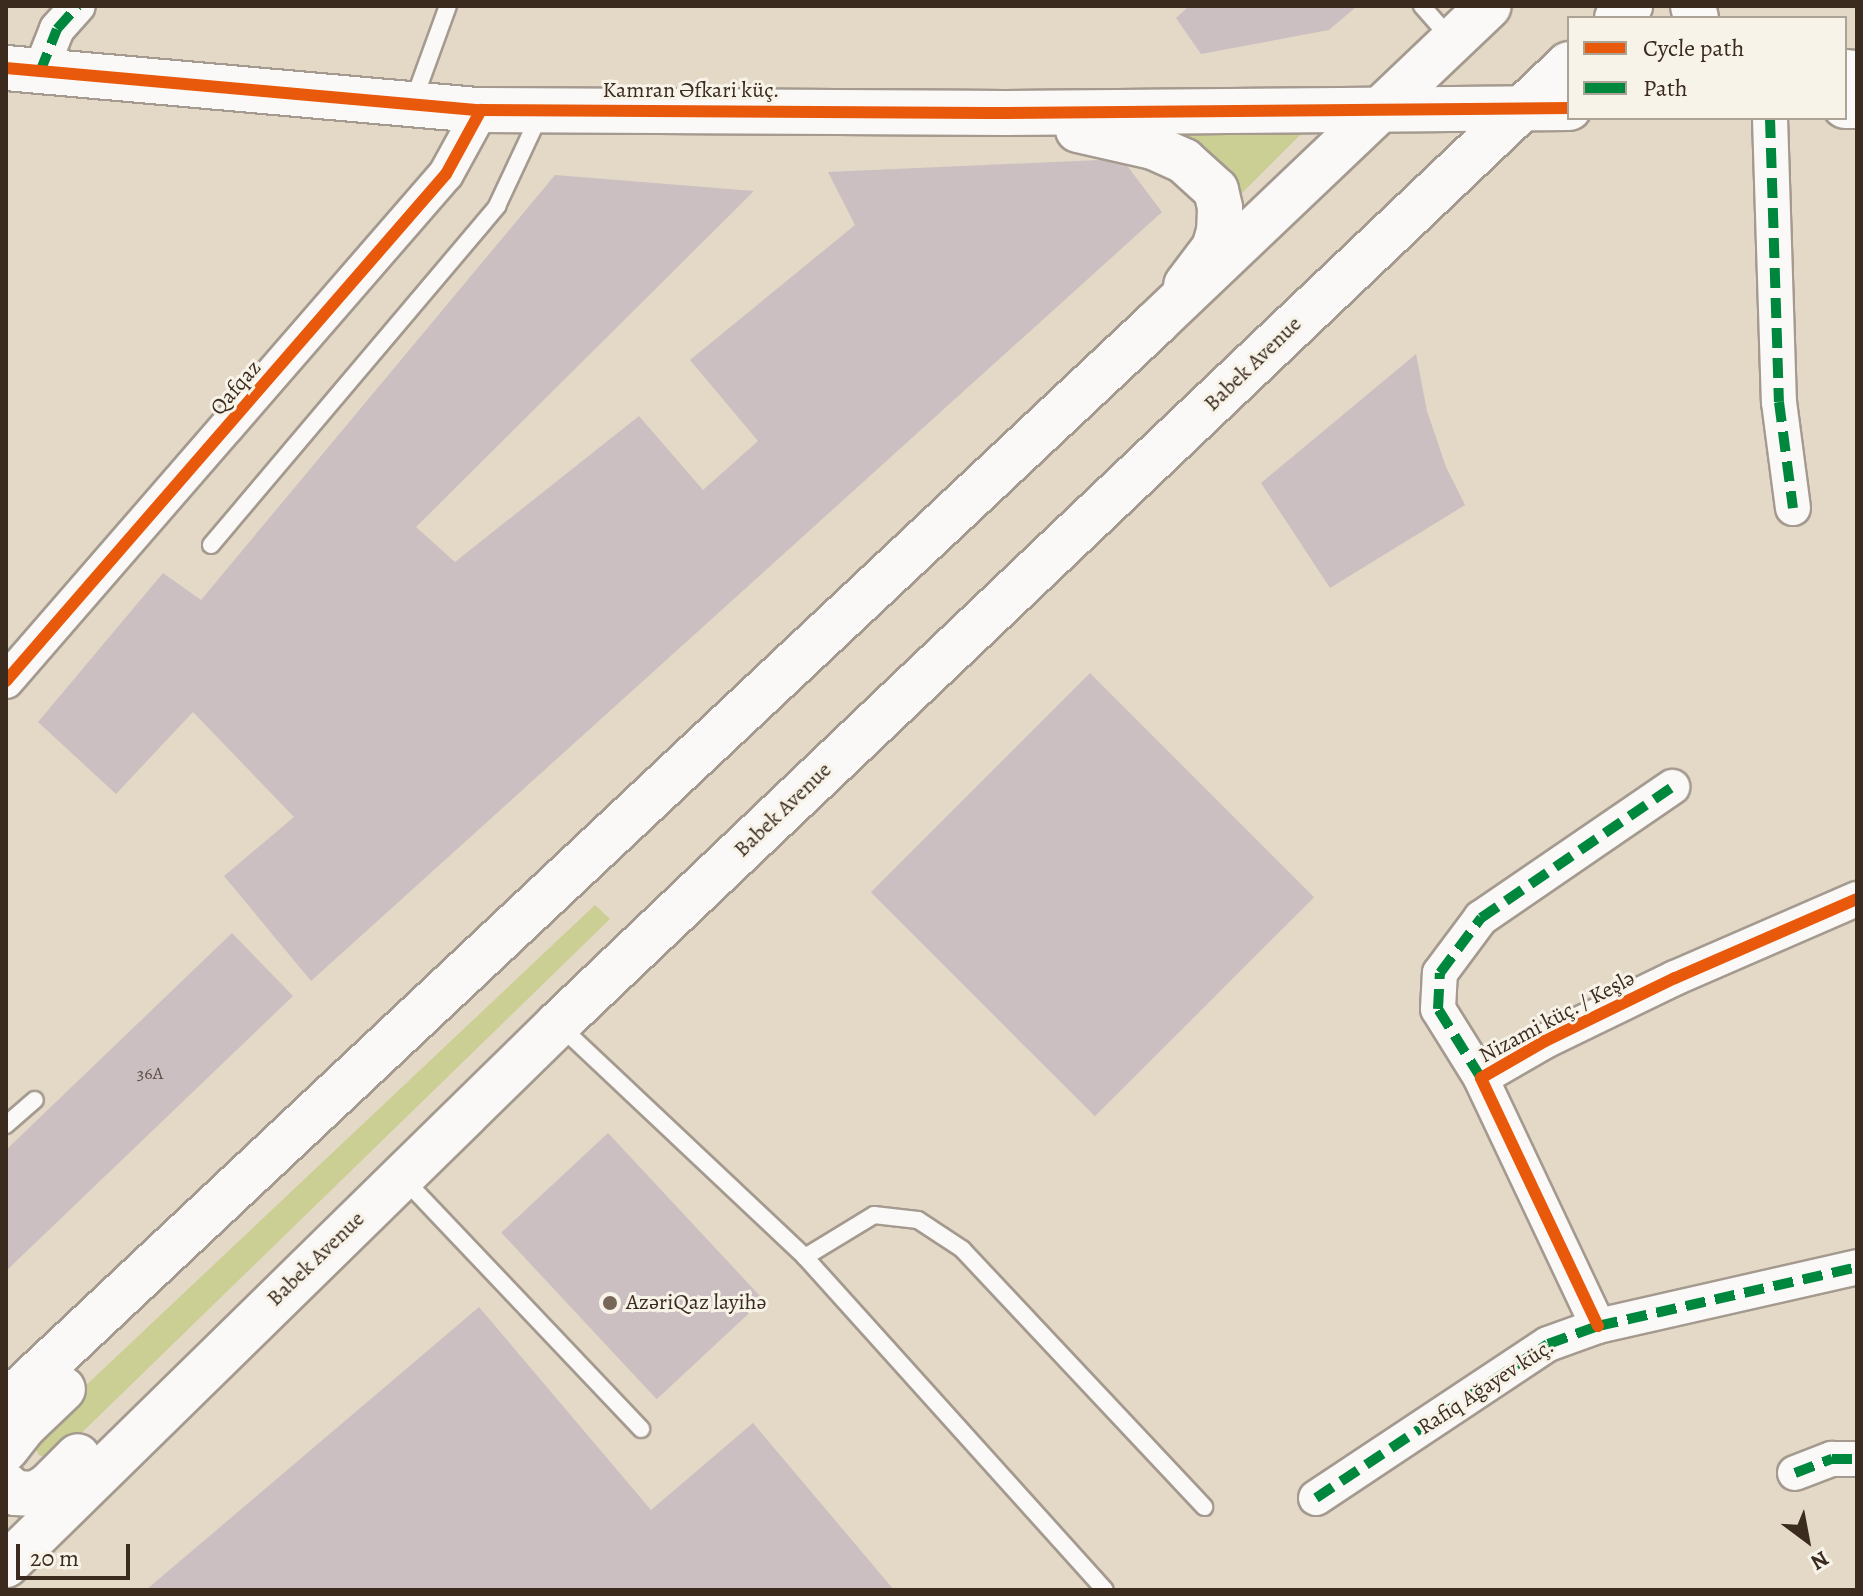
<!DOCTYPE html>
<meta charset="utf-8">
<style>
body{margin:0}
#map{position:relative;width:1863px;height:1596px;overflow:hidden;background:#e4d8c7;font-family:Alegreya,serif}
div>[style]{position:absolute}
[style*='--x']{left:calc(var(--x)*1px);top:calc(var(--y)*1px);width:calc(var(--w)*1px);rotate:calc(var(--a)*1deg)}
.green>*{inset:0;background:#cbcf94}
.building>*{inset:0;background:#cbbfc1;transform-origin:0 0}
.roads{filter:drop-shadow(2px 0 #a49a8f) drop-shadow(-2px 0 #a49a8f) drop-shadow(0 2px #a49a8f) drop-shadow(0 -2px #a49a8f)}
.lane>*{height:16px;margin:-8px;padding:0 8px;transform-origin:8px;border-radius:8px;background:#fbf9f7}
.street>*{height:34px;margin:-17px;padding:0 17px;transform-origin:17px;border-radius:17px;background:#fbf9f7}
.secondary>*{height:44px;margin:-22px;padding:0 22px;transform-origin:22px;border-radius:22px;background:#fbf9f7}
.primary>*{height:44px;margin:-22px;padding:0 22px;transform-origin:22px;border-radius:22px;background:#fbf9f7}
.quiet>*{height:10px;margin-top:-5px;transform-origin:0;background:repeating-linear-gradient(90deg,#00873e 0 20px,transparent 0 30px)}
.cycleway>*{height:12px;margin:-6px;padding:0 6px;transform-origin:6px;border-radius:6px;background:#e8590c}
.dots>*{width:22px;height:22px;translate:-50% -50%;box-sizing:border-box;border:4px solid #f7f3e8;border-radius:50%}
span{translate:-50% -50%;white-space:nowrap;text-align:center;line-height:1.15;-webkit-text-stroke:6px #f7f3e8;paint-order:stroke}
.number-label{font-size:18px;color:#5f4f47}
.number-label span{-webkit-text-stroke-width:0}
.street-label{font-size:22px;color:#3b2a1e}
.poi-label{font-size:22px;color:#3b2a1e}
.left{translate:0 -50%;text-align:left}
.frame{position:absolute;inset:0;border:8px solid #3b2a1e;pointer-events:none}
.legend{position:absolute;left:1567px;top:16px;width:280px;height:104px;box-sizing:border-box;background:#f7f3e8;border:2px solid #aca397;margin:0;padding:10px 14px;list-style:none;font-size:24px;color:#3b2a1e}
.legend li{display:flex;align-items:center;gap:16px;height:40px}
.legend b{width:40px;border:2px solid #aca397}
.north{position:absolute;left:1767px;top:1500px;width:80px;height:80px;-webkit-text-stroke:6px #f7f3e8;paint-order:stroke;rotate:148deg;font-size:22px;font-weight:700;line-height:32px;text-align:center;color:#3b2a1e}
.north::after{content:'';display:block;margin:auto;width:28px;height:36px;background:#3b2a1e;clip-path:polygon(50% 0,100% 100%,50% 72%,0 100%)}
.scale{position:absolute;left:16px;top:1544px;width:114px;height:36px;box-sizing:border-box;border:4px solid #3b2a1e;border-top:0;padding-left:10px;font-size:24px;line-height:28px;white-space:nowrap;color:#3b2a1e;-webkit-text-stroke:6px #f7f3e8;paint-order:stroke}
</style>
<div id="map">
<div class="green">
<div style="clip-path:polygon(1175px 132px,1303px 132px,1239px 196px,1239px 181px,1232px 170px)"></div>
<div style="clip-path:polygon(595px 905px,610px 919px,64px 1450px,47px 1458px,39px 1455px,33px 1445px,45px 1424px)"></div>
</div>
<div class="building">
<div style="clip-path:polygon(1189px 6px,1357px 6px,1329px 30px,1201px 54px,1176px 18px)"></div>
<div style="clip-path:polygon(1122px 159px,1162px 212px,311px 981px,224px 876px,294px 817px,193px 712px,116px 794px,38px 722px,163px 573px,201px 600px,555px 175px,754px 191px,416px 527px,455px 562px,639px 416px,703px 490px,758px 441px,690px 360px,855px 225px,828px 172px)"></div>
<div style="clip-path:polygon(1416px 354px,1427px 411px,1446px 467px,1465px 505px,1330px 588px,1261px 483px)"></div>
<div style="left:1090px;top:673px;width:317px;height:310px;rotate:45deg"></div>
<div style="clip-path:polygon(232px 933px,293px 996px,6px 1271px,6px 1150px)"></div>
<div style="left:608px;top:1133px;width:228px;height:146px;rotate:47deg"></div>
<div style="clip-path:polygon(479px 1307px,651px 1510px,753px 1423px,894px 1590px,146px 1590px)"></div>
</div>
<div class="roads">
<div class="lane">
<div style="--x:1422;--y:6;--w:44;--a:48.7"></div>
<div style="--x:413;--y:102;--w:102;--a:-70"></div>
<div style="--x:211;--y:545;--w:444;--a:-49.8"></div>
<div style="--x:497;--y:206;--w:104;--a:-64.9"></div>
<div style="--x:559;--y:1025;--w:338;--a:43.3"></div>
<div style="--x:805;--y:1257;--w:448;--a:48"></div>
<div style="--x:6;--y:1125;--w:38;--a:-41"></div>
<div style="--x:403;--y:1178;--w:346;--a:46.5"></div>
<div style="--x:805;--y:1257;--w:81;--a:-31.3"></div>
<div style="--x:874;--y:1215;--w:44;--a:6.5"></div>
<div style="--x:918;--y:1220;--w:53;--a:33.4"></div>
<div style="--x:962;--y:1249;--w:354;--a:46.8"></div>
</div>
<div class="street">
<div style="--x:40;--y:72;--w:46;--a:-68.4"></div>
<div style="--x:57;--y:29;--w:31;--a:-48"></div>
<div style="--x:1770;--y:118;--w:284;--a:88.2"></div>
<div style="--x:1779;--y:402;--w:107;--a:82.5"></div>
<div style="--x:6;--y:681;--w:671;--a:-49.05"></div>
<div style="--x:446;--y:174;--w:73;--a:-61.3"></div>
<div style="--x:1481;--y:1078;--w:81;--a:-121.9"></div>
<div style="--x:1438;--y:1009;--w:36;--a:-87"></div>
<div style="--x:1440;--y:973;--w:69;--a:-53.3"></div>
<div style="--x:1481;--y:918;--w:232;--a:-34.4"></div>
<div style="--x:1598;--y:1326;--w:274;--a:-115.3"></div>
<div style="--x:1481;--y:1078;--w:74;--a:-30"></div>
<div style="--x:1545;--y:1041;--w:144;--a:-25.9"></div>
<div style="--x:1675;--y:978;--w:198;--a:-23.5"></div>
<div style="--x:1795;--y:1473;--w:40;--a:-21"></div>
<div style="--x:1832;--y:1459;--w:25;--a:0"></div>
<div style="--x:1316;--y:1498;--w:278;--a:-33.6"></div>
<div style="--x:1548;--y:1344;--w:53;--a:-19.8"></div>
<div style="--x:1598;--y:1326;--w:266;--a:-12.8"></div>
</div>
<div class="secondary">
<div style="--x:1693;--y:6;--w:12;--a:76"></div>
<div style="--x:6;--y:68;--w:477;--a:5.1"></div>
<div style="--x:481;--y:110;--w:525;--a:0.33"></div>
<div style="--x:1006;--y:113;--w:563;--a:-0.51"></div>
<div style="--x:1845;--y:72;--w:12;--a:5"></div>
<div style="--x:1845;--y:106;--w:12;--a:0"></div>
<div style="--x:1078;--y:130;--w:77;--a:12.8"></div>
<div style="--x:1153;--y:147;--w:34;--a:24"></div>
<div style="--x:1184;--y:161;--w:43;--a:42.2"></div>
<div style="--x:1216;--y:190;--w:18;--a:77"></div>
<div style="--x:1220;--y:208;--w:23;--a:92"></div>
<div style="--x:1219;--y:231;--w:18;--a:106"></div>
<div style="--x:1214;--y:248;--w:46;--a:127.1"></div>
</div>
<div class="primary">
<div style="--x:1617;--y:18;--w:18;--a:-43"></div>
<div style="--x:6;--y:1403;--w:1579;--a:-43.2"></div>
<div style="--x:1157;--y:322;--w:458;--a:-43.6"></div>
<div style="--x:6;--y:1449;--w:28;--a:-52"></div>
<div style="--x:23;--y:1427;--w:55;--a:-43.5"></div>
<div style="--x:6;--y:1485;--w:12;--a:42"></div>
<div style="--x:15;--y:1493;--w:20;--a:3"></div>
<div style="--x:35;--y:1494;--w:15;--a:-32"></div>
<div style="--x:48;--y:1486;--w:42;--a:-45"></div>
<div style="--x:6;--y:1565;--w:773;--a:-44.42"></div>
<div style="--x:558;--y:1024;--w:1394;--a:-43.52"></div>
</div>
</div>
<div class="quiet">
<div style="--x:40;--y:72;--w:46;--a:-68.4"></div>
<div style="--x:57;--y:29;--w:31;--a:-48"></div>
<div style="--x:1770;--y:118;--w:284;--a:88.2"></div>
<div style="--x:1779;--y:402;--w:107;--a:82.5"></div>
<div style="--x:1481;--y:1078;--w:81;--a:-121.9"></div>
<div style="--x:1438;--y:1009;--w:36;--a:-87"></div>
<div style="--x:1440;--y:973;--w:69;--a:-53.3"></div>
<div style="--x:1481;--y:918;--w:232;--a:-34.4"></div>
<div style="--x:1795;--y:1473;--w:40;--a:-21"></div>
<div style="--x:1832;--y:1459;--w:25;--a:0"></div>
<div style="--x:1316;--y:1498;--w:278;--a:-33.6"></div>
<div style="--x:1548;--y:1344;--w:53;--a:-19.8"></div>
<div style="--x:1598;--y:1326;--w:266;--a:-12.8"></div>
</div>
<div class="cycleway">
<div style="--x:6;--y:68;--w:477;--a:5.1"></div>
<div style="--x:481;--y:110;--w:525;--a:0.33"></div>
<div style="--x:1006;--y:113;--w:563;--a:-0.51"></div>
<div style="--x:6;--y:681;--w:671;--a:-49.05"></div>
<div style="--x:446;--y:174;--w:73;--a:-61.3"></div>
<div style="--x:1598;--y:1326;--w:274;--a:-115.3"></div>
<div style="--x:1481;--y:1078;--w:74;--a:-30"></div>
<div style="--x:1545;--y:1041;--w:144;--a:-25.9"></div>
<div style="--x:1675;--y:978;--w:198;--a:-23.5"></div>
</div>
<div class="dots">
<div style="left:610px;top:1303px;background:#766759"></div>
</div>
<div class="number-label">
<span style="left:150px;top:1073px">36A</span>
</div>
<div class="street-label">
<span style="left:691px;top:91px">Kamran Əfkari küç.</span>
<span style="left:1253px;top:364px;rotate:-44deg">Babek Avenue</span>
<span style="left:236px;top:388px;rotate:-49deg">Qafqaz</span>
<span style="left:783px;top:810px;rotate:-44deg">Babek Avenue</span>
<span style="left:1557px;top:1017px;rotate:-28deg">Nizami küç. / Keşlə</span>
<span style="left:316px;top:1259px;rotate:-44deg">Babek Avenue</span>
<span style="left:1486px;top:1387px;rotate:-33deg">Rafiq Ağayev küç.</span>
</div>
<div class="poi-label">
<span class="left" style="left:626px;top:1303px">AzəriQaz layihə</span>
</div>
<div class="frame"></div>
<ul class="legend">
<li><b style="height:10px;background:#e8590c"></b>Cycle path</li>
<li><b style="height:10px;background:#00873e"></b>Path</li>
</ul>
<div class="north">N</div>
<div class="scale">20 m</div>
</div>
